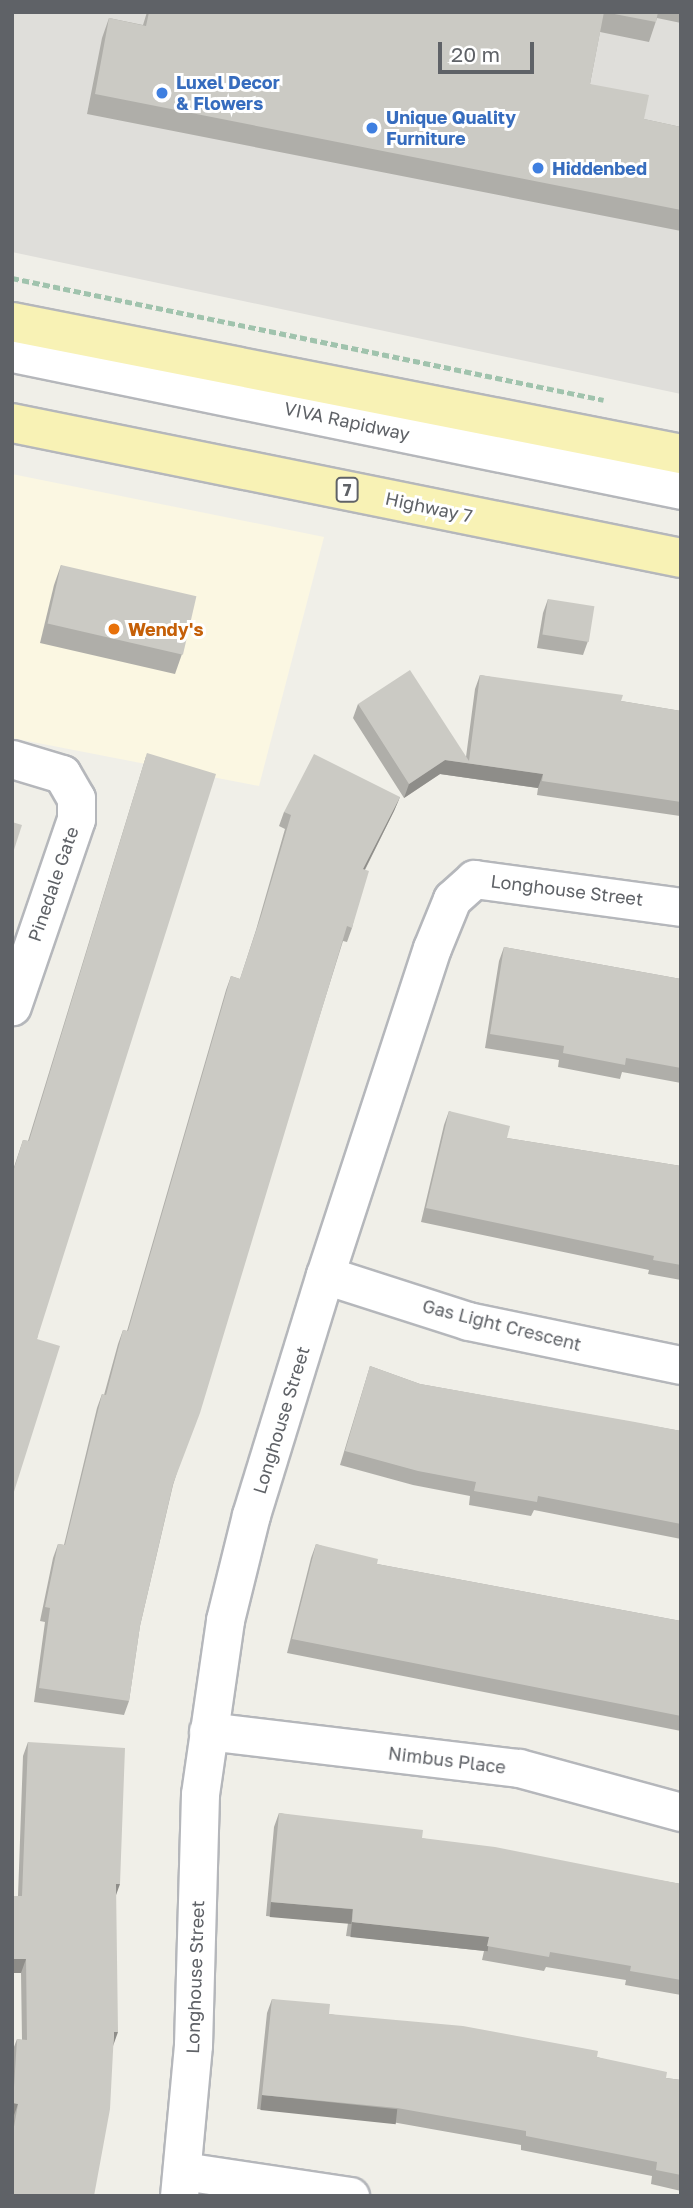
<!DOCTYPE html>
<style>
body{margin:0}
#map{position:relative;width:693px;height:2208px;overflow:hidden;background:#f0efe8;font-family:"Golos Text",sans-serif}
div>[style]{position:absolute}
[style*='--x']{left:calc(var(--x)*1px);top:calc(var(--y)*1px);width:calc(var(--w)*1px);rotate:calc(var(--a)*1deg)}
.commercial>*{inset:0;background:#fbf7e2}
.industrial>*{inset:0;background:#dfdeda}
.path>*{height:4.5px;margin-top:-2.25px;transform-origin:0;background:repeating-linear-gradient(90deg,#a0c3ad 0 7px,transparent 0 10.5px)}
.roads{filter:drop-shadow(2px 0 #b5b7bb) drop-shadow(-2px 0 #b5b7bb) drop-shadow(0 2px #b5b7bb) drop-shadow(0 -2px #b5b7bb)}
.minor>*{height:37px;margin:-18.5px;padding:0 18.5px;transform-origin:18.5px;border-radius:18.5px;background:#fff}
.major>*{height:38px;margin:-19px;padding:0 19px;transform-origin:19px;border-radius:19px;background:#f8f2b5}
.wall>*{inset:0;background:#afaea9}
.shaded-wall>*{inset:0;background:#8e8d89;transform-origin:0 0}
.building>*{inset:0;background:#cbcac4;transform-origin:0 0}
.dots>*{width:19px;height:19px;translate:-50% -50%;box-sizing:border-box;border:4px solid #fff;border-radius:50%}
span{translate:-50% -50%;white-space:nowrap;text-align:center;line-height:1.15;-webkit-text-stroke:6px #fff;paint-order:stroke}
.shield-label span{padding:2px 5px;background:#fff;border:2px solid;border-radius:5px;-webkit-text-stroke-width:0}
.shield-label{font-size:16px;color:#5f6267;font-weight:700}
.shop-label{font-size:18px;color:#366cbe;font-weight:700}
.left{translate:0 -50%;text-align:left}
.street-label{font-size:18px;color:#5f6267}
.food-label{font-size:18px;color:#c56008;font-weight:700}
.frame{position:absolute;inset:0;border:14px solid #5f6267;pointer-events:none}
.scale{position:absolute;left:438px;top:42px;width:96px;height:32px;box-sizing:border-box;border:4px solid #5f6267;border-top:0;padding-left:9px;font-size:21px;line-height:24px;white-space:nowrap;color:#5f6267;-webkit-text-stroke:5px #fff;paint-order:stroke}
</style>
<div id="map">
<div class="commercial">
<div style="clip-path:polygon(12px 474px,324px 537px,259px 786px,12px 738px)"></div>
</div>
<div class="industrial">
<div style="clip-path:polygon(12px 12px,681px 12px,681px 394px,12px 252px)"></div>
</div>
<div class="path">
<div style="--x:12;--y:278;--w:604;--a:11.64"></div>
</div>
<div class="roads">
<div class="minor">
<div style="--x:12;--y:353;--w:683;--a:11.57"></div>
<div style="--x:12;--y:759;--w:52;--a:16.7"></div>
<div style="--x:62;--y:774;--w:28;--a:60"></div>
<div style="--x:76;--y:798;--w:21;--a:90"></div>
<div style="--x:76;--y:819;--w:198;--a:108.9"></div>
<div style="--x:325;--y:1275;--w:150;--a:17.8"></div>
<div style="--x:468;--y:1321;--w:217;--a:11.7"></div>
<div style="--x:208;--y:1731;--w:313;--a:6.8"></div>
<div style="--x:519;--y:1768;--w:168;--a:15.2"></div>
<div style="--x:183;--y:2171;--w:169;--a:8.5"></div>
<div style="--x:179;--y:2196;--w:152;--a:-84.7"></div>
<div style="--x:193;--y:2045;--w:251;--a:-88.4"></div>
<div style="--x:200;--y:1794;--w:176;--a:-81.8"></div>
<div style="--x:225;--y:1620;--w:108;--a:-76.1"></div>
<div style="--x:251;--y:1515;--w:251;--a:-72.9"></div>
<div style="--x:325;--y:1275;--w:344;--a:-71.9"></div>
<div style="--x:432;--y:948;--w:53;--a:-67.8"></div>
<div style="--x:452;--y:899;--w:30;--a:-42"></div>
<div style="--x:474;--y:879;--w:209;--a:7.7"></div>
</div>
<div class="major">
<div style="--x:12;--y:322;--w:682;--a:11.16"></div>
<div style="--x:12;--y:423;--w:682;--a:11.41"></div>
</div>
</div>
<div class="wall">
<div style="clip-path:polygon(147px 12px,681px 12px,681px 23px,657px 18px,649px 42px,600px 32px,590px 84px,644px 119px,681px 127px,681px 231px,87px 114px,102px 38px,109px 18px,143px 25px)"></div>
<div style="clip-path:polygon(61px 565px,182px 654px,175px 674px,40px 643px,54px 585px)"></div>
<div style="clip-path:polygon(548px 599px,588px 641px,583px 655px,537px 648px,543px 613px)"></div>
<div style="clip-path:polygon(480px 675px,621px 701px,681px 711px,681px 825px,679px 824px,680px 816px,537px 795px,538px 788px,440px 774px,404px 798px,353px 718px,358px 704px,466px 757px,475px 689px)"></div>
<div style="clip-path:polygon(147px 753px,37px 1339px,12px 1498px,12px 1173px,23px 1140px,28px 1141px)"></div>
<div style="clip-path:polygon(400px 797px,394px 811px,365px 870px,352px 928px,347px 942px,343px 941px,173px 1485px,140px 1626px,129px 1701px,124px 1715px,34px 1702px,45px 1622px,40px 1621px,53px 1558px,58px 1544px,64px 1545px,97px 1408px,102px 1394px,104px 1395px,118px 1344px,123px 1330px,127px 1331px,226px 990px,231px 976px,240px 979px,256px 930px,285px 829px,279px 826px,284px 812px)"></div>
<div style="clip-path:polygon(504px 947px,681px 979px,681px 1083px,622px 1072px,620px 1079px,558px 1067px,559px 1060px,485px 1048px,499px 961px)"></div>
<div style="clip-path:polygon(449px 1111px,507px 1138px,681px 1166px,681px 1280px,648px 1274px,649px 1270px,421px 1222px,444px 1125px)"></div>
<div style="clip-path:polygon(370px 1366px,420px 1384px,681px 1431px,681px 1539px,534px 1510px,531px 1516px,469px 1505px,470px 1496px,413px 1485px,340px 1465px)"></div>
<div style="clip-path:polygon(316px 1544px,377px 1564px,681px 1621px,681px 1731px,287px 1653px,311px 1558px)"></div>
<div style="clip-path:polygon(28px 1742px,116px 1896px,12px 2196px,12px 2052px,17px 2039px,22px 2040px,21px 1973px,12px 1973px,12px 1896px,18px 1896px,23px 1756px)"></div>
<div style="clip-path:polygon(279px 1813px,681px 1884px,681px 1995px,625px 1985px,626px 1980px,546px 1967px,544px 1971px,482px 1960px,484px 1951px,346px 1936px,348px 1923px,266px 1916px,274px 1827px)"></div>
<div style="clip-path:polygon(272px 1999px,329px 2014px,597px 2057px,666px 2078px,681px 2080px,681px 2191px,651px 2184px,652px 2176px,521px 2150px,521px 2145px,392px 2122px,257px 2109px,267px 2013px)"></div>
</div>
<div class="shaded-wall">
<div style="clip-path:polygon(445px 760px,543px 774px,538px 788px,440px 774px,404px 798px,409px 784px)"></div>
<div style="clip-path:polygon(400px 797px,394px 811px,358px 883px,363px 869px)"></div>
<div style="clip-path:polygon(116px 1884px,120px 1884px,115px 1898px)"></div>
<div style="left:271px;top:1902px;width:82px;height:15px;rotate:5deg"></div>
<div style="left:352px;top:1922px;width:138px;height:15px;rotate:6deg"></div>
<div style="clip-path:polygon(12px 1959px,26px 1959px,21px 1973px,12px 1973px)"></div>
<div style="clip-path:polygon(114px 2032px,118px 2032px,113px 2046px)"></div>
<div style="left:262px;top:2095px;width:136px;height:15px;rotate:6deg"></div>
<div style="clip-path:polygon(13px 2103px,18px 2104px,13px 2118px,12px 2106px)"></div>
</div>
<div class="building">
<div style="clip-path:polygon(149px 12px,197px 12px,203px 13px,203px 12px,604px 12px,590px 84px,649px 95px,644px 119px,681px 127px,681px 210px,95px 94px,109px 18px,146px 26px)"></div>
<div style="clip-path:polygon(604px 12px,658px 12px,656px 22px)"></div>
<div style="left:61px;top:565px;width:139px;height:60px;rotate:13deg"></div>
<div style="left:548px;top:599px;width:47px;height:36px;rotate:9deg"></div>
<div style="clip-path:polygon(410px 670px,469px 761px,480px 675px,623px 695px,621px 701px,681px 711px,681px 802px,542px 781px,543px 774px,445px 760px,409px 784px,358px 704px)"></div>
<div style="clip-path:polygon(147px 753px,216px 774px,37px 1339px,60px 1346px,12px 1498px,12px 1175px,23px 1140px,29px 1141px)"></div>
<div style="clip-path:polygon(314px 754px,400px 797px,363px 869px,369px 871px,352px 928px,347px 926px,200px 1413px,173px 1484px,140px 1626px,129px 1701px,39px 1688px,50px 1608px,45px 1607px,58px 1544px,65px 1545px,102px 1394px,106px 1395px,123px 1330px,128px 1331px,231px 976px,240px 979px,261px 916px,291px 815px,284px 812px)"></div>
<div style="clip-path:polygon(12px 822px,22px 825px,12px 856px)"></div>
<div style="clip-path:polygon(504px 947px,681px 979px,681px 1068px,626px 1058px,625px 1065px,563px 1053px,564px 1046px,490px 1034px)"></div>
<div style="clip-path:polygon(449px 1111px,510px 1126px,507px 1138px,681px 1166px,681px 1265px,653px 1260px,654px 1256px,426px 1208px)"></div>
<div style="clip-path:polygon(370px 1366px,420px 1384px,635px 1422px,681px 1431px,681px 1524px,538px 1496px,537px 1502px,474px 1491px,476px 1482px,418px 1471px,345px 1451px)"></div>
<div style="clip-path:polygon(316px 1544px,378px 1559px,377px 1564px,681px 1621px,681px 1716px,292px 1639px)"></div>
<div style="clip-path:polygon(28px 1742px,125px 1748px,120px 1884px,116px 1884px,118px 2032px,114px 2032px,110px 2109px,94px 2196px,12px 2196px,12px 2138px,18px 2104px,13px 2103px,17px 2039px,27px 2040px,26px 1959px,12px 1959px,12px 1896px,22px 1896px)"></div>
<div style="clip-path:polygon(279px 1813px,423px 1830px,422px 1838px,495px 1847px,681px 1884px,681px 1980px,630px 1971px,631px 1966px,550px 1952px,549px 1957px,487px 1946px,489px 1937px,352px 1922px,353px 1909px,271px 1902px)"></div>
<div style="clip-path:polygon(272px 1999px,330px 2004px,329px 2014px,463px 2026px,598px 2051px,597px 2057px,667px 2072px,666px 2078px,681px 2080px,681px 2175px,656px 2170px,657px 2162px,526px 2136px,526px 2131px,397px 2108px,262px 2095px)"></div>
</div>
<div class="dots">
<div style="left:162px;top:93px;background:#3f7fe0"></div>
<div style="left:372px;top:128px;background:#3f7fe0"></div>
<div style="left:538px;top:168px;background:#3f7fe0"></div>
<div style="left:114px;top:629px;background:#e8710a"></div>
</div>
<div class="shield-label">
<span style="left:347px;top:490px">7</span>
</div>
<div class="shop-label">
<span class="left" style="left:176px;top:93px">Luxel Decor<br>&amp; Flowers</span>
<span class="left" style="left:386px;top:128px">Unique Quality<br>Furniture</span>
<span class="left" style="left:552px;top:168px">Hiddenbed</span>
</div>
<div class="street-label">
<span style="left:347px;top:421px;rotate:12deg">VIVA Rapidway</span>
<span style="left:429px;top:507px;rotate:12deg">Highway 7</span>
<span style="left:53px;top:884px;rotate:-71deg">Pinedale Gate</span>
<span style="left:567px;top:890px;rotate:7deg">Longhouse Street</span>
<span style="left:502px;top:1325px;rotate:14deg">Gas Light Crescent</span>
<span style="left:281px;top:1420px;rotate:-73deg">Longhouse Street</span>
<span style="left:447px;top:1760px;rotate:7deg">Nimbus Place</span>
<span style="left:195px;top:1977px;rotate:-88deg">Longhouse Street</span>
</div>
<div class="food-label">
<span class="left" style="left:128px;top:629px">Wendy's</span>
</div>
<div class="frame"></div>
<div class="scale">20 m</div>
</div>
